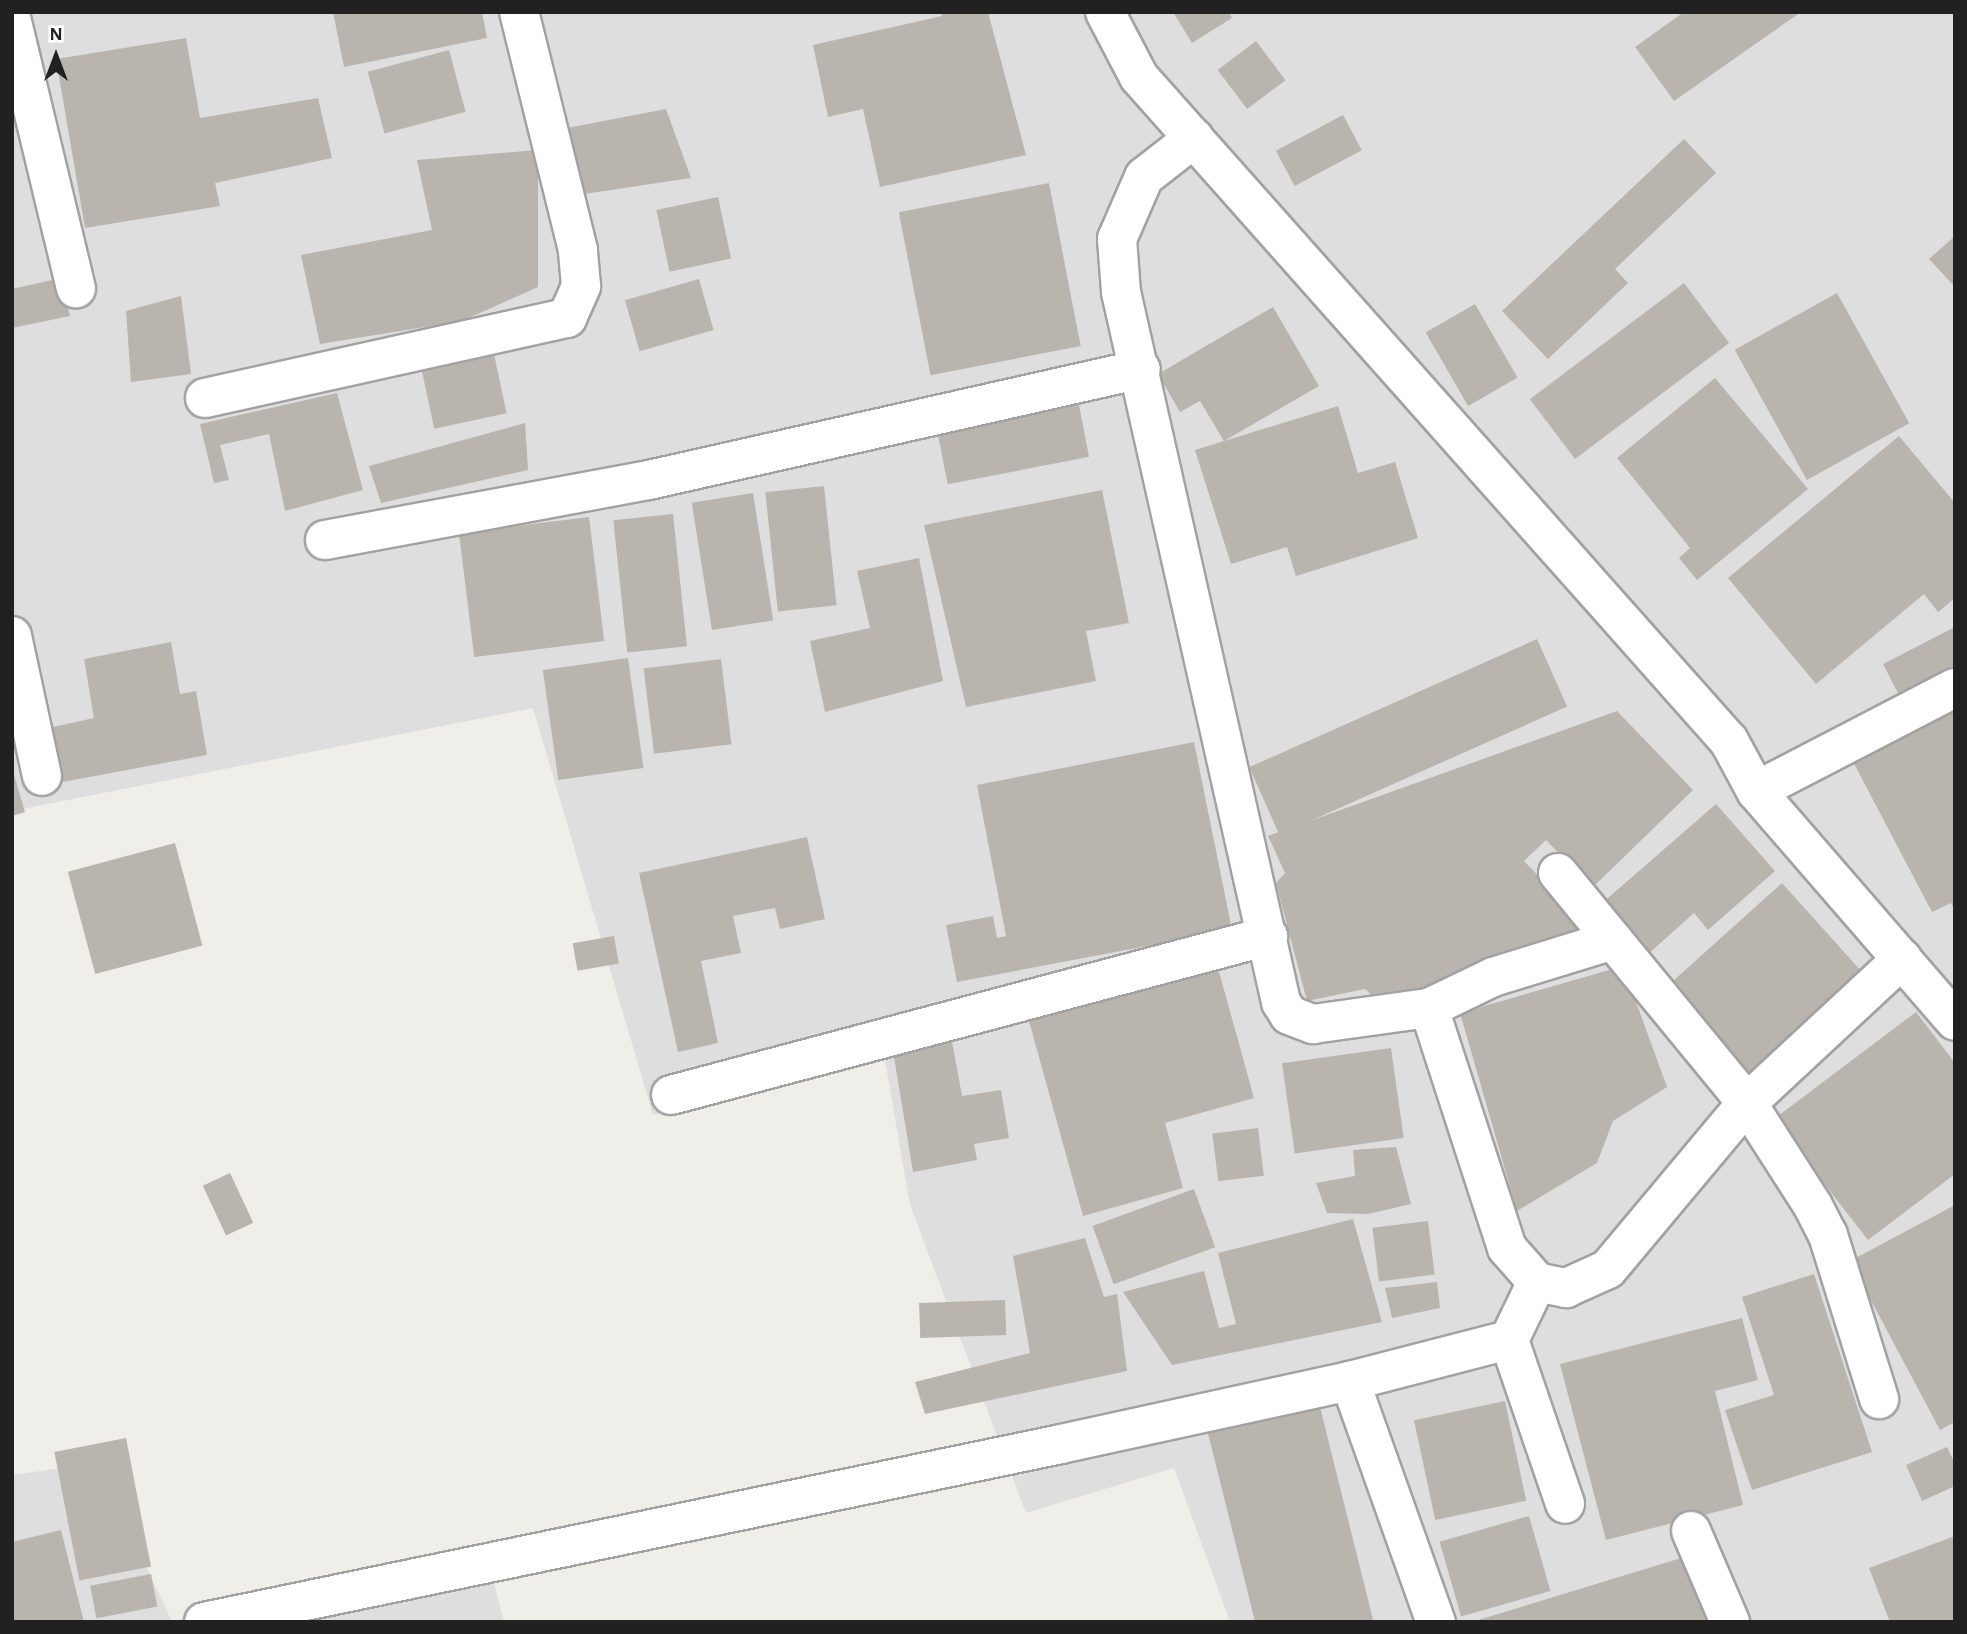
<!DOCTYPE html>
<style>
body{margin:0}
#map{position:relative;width:1967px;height:1634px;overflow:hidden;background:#f0eee8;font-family:"Alegreya Sans",sans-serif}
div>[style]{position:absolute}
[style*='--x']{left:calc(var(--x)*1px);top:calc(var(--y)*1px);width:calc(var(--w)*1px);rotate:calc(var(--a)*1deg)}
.residential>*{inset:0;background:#dedede}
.building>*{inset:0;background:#b9b4ae;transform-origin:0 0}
.roads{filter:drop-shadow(2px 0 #a2a2a2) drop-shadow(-2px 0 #a2a2a2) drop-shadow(0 2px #a2a2a2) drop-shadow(0 -2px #a2a2a2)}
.minor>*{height:38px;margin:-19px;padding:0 19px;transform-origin:19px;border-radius:19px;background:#fff}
span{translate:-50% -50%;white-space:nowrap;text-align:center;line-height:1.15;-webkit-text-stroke:5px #fff;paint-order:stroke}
.frame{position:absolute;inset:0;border:14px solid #212121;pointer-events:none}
.north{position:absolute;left:21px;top:21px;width:70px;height:70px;-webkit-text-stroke:5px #fff;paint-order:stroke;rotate:0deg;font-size:19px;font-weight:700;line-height:28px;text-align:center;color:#212121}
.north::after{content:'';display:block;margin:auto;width:24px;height:32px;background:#212121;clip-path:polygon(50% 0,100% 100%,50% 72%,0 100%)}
</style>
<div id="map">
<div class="residential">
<div style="clip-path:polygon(12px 12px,1955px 12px,1955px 1622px,1230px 1622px,1174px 1468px,1026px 1513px,910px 1205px,884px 1054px,653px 1115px,533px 708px,12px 811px)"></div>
<div style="clip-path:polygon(98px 1463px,172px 1622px,12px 1622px,12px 1475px)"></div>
<div style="clip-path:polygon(493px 1580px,504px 1622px,244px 1622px)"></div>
</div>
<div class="building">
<div style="clip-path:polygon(333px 12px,482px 12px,487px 38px,344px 67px)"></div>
<div style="clip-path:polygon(941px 12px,988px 12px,1026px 155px,880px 187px,863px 109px,828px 117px,813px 45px,942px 16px)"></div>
<div style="clip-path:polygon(1173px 12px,1229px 12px,1232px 18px,1192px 43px)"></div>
<div style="clip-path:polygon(1684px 12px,1801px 12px,1674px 101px,1635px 47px)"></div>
<div style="clip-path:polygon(186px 38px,200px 118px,318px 98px,332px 158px,215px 183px,220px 206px,85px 228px,56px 59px)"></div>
<div style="left:1256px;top:41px;width:49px;height:48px;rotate:53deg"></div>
<div style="left:449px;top:50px;width:64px;height:84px;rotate:75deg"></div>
<div style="clip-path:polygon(666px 109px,691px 178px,584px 194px,567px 128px)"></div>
<div style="left:1343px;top:115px;width:40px;height:76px;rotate:62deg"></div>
<div style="clip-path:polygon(1684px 139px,1716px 173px,1615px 269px,1628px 283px,1548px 359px,1502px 311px)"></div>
<div style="clip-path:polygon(538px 150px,538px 287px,462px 321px,320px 344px,301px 255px,432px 230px,417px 160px)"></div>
<div style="left:1049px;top:183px;width:166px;height:153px;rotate:79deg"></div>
<div style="left:718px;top:197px;width:63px;height:63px;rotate:78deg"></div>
<div style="clip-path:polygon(1955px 236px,1955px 287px,1929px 259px)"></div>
<div style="clip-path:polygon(61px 278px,70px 316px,12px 328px,12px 289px)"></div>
<div style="left:699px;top:279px;width:53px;height:77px;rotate:74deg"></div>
<div style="left:1684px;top:283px;width:75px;height:193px;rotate:53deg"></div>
<div style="left:1837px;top:293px;width:149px;height:117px;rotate:61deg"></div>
<div style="clip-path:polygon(181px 296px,191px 374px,131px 382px,126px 311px)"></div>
<div style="left:1475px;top:304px;width:85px;height:57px;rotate:60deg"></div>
<div style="clip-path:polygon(1273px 307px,1319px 386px,1224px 441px,1200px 401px,1180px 412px,1158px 374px)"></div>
<div style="left:491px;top:340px;width:75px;height:74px;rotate:78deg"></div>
<div style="clip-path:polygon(1715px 378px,1808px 489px,1697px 580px,1679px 558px,1690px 548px,1617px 458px)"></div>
<div style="clip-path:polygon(337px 393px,363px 490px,285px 511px,269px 434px,220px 445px,229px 480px,214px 483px,200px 424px)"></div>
<div style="left:1077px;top:395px;width:63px;height:144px;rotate:79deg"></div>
<div style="clip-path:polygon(1338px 406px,1358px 473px,1395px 462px,1418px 538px,1296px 576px,1287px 547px,1231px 564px,1195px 450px)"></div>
<div style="clip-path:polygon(525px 423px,528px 470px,381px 503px,369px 466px)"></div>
<div style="clip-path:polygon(1899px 436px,1955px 503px,1955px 598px,1938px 612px,1924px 594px,1816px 684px,1728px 578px)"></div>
<div style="left:824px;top:486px;width:120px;height:59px;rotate:84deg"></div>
<div style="clip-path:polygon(1102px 490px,1129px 623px,1086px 631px,1096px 681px,966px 707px,924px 525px)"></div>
<div style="left:753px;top:493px;width:129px;height:62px;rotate:81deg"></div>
<div style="left:673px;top:514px;width:133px;height:60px;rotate:84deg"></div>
<div style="left:589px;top:517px;width:125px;height:131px;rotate:83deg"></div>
<div style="clip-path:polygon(919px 558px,943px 681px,825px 712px,810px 641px,870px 628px,857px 571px)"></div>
<div style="clip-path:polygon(1955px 627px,1955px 676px,1903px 703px,1883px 664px)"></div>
<div style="left:1537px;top:639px;width:74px;height:315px;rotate:66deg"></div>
<div style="clip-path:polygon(171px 642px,180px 694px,196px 691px,207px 755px,63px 782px,53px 727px,94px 718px,84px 659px)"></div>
<div style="left:628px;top:658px;width:111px;height:86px;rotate:82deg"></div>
<div style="left:721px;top:659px;width:86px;height:78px;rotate:83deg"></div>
<div style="clip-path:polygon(1955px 701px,1955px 911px,1951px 903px,1932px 912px,1850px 756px)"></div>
<div style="clip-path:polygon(1617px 711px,1693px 790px,1592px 888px,1546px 840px,1524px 861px,1589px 928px,1445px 977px,1444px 992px,1380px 1003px,1365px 989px,1307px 1001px,1276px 883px,1285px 873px,1268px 836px)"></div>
<div style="clip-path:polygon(1194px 742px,1232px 930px,957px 982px,946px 925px,993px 916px,997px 938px,1006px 936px,977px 785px)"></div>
<div style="clip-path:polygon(12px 768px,25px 812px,12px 816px)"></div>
<div style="clip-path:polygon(1716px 804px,1775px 871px,1708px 930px,1694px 913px,1647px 955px,1601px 904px)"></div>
<div style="clip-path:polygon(807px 837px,825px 919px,780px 929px,775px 908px,733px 916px,741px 953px,701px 961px,718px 1043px,678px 1052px,639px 873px)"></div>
<div style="left:175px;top:843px;width:106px;height:111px;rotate:75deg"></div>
<div style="left:1782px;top:883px;width:123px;height:160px;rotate:48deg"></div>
<div style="left:614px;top:936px;width:28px;height:42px;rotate:80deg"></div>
<div style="clip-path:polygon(1623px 966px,1667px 1087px,1613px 1121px,1597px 1163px,1517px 1211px,1460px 1013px)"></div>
<div style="clip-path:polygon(1218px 968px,1254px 1098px,1165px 1123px,1183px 1188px,1083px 1216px,1029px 1021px)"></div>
<div style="clip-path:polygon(1916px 1012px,1955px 1063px,1955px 1174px,1868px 1240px,1774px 1119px)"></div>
<div style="clip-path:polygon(951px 1036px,962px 1096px,1001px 1090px,1009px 1138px,974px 1144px,977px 1160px,913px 1172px,892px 1045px)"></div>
<div style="left:1391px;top:1048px;width:91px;height:110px;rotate:82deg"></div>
<div style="left:1258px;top:1128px;width:48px;height:46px;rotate:83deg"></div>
<div style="clip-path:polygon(1396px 1147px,1411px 1204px,1368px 1214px,1327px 1213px,1316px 1183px,1355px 1176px,1353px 1150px)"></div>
<div style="left:230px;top:1173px;width:55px;height:30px;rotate:65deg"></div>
<div style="left:1194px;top:1189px;width:62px;height:108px;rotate:70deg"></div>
<div style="clip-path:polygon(1955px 1205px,1955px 1422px,1940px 1430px,1850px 1261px)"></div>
<div style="clip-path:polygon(1353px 1219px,1382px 1322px,1172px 1365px,1123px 1292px,1204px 1271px,1219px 1328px,1236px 1324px,1218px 1253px)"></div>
<div style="left:1428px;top:1221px;width:54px;height:56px;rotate:83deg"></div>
<div style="clip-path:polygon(1085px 1238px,1104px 1297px,1117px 1294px,1127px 1371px,925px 1414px,915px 1382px,1030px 1353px,1013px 1256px)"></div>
<div style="clip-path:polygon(1814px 1274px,1872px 1452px,1752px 1490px,1725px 1410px,1774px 1395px,1742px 1297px)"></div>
<div style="clip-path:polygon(1437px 1282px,1440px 1308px,1392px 1318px,1385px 1288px)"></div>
<div style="left:1005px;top:1300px;width:35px;height:86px;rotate:88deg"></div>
<div style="clip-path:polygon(1742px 1318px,1758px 1380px,1715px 1391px,1743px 1505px,1606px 1540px,1560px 1364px)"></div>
<div style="left:1318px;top:1399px;width:229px;height:115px;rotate:76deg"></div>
<div style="left:1505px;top:1401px;width:102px;height:93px;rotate:78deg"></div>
<div style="left:126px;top:1438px;width:131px;height:73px;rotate:79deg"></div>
<div style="clip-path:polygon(1947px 1447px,1955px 1464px,1955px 1486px,1922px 1501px,1906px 1465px)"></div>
<div style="left:1529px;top:1516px;width:78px;height:93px;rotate:74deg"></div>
<div style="clip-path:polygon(61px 1530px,84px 1622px,12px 1622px,12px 1542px)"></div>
<div style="clip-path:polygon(1955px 1536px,1955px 1622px,1890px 1622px,1869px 1568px)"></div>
<div style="clip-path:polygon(1691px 1555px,1712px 1622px,1475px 1622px,1475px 1621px)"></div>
<div style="left:151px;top:1574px;width:33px;height:62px;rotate:79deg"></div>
</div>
<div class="roads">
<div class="minor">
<div style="--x:1105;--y:12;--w:73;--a:62.4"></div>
<div style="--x:1139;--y:77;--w:888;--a:48.38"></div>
<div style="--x:1729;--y:741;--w:57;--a:61.6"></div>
<div style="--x:1756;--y:791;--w:304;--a:49.1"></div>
<div style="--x:12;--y:22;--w:274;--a:76.5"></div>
<div style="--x:1194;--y:138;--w:63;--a:142"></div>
<div style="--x:1144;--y:177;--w:68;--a:113.5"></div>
<div style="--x:1117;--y:239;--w:53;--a:85.7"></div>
<div style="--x:1121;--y:292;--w:728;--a:77.3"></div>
<div style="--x:1281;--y:1002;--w:15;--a:58"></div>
<div style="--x:1289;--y:1015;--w:26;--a:21"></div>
<div style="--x:1313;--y:1024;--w:117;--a:-7.9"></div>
<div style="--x:205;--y:398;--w:371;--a:-12.5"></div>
<div style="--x:567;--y:318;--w:35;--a:-66"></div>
<div style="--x:581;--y:286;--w:36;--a:-95"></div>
<div style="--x:578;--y:250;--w:245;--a:-103.9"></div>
<div style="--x:325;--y:540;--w:330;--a:-10.5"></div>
<div style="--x:649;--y:480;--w:504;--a:-12.71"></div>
<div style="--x:12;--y:636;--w:143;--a:77.9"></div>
<div style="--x:1756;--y:791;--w:224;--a:-27.4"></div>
<div style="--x:1558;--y:873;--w:87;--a:50.6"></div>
<div style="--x:1613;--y:940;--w:126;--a:162.9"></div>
<div style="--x:1493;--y:977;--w:71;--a:154.2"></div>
<div style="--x:1429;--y:1008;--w:252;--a:72"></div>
<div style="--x:1507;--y:1248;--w:45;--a:48.6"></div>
<div style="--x:1537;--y:1282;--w:30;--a:12"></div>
<div style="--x:1566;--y:1288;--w:46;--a:-24.3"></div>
<div style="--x:1608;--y:1269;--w:217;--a:-50.1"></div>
<div style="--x:1747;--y:1103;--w:212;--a:-42.9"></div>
<div style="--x:1613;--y:940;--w:211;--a:50.6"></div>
<div style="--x:1747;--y:1103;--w:122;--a:57.3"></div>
<div style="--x:1813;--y:1206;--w:33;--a:63"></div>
<div style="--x:1828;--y:1235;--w:172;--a:72.7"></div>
<div style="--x:671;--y:1095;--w:618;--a:-14.91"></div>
<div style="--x:1537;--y:1282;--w:64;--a:115.8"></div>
<div style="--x:1509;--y:1340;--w:173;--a:71.1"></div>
<div style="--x:1350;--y:1381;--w:256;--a:70.4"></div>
<div style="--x:1691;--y:1531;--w:99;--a:66.8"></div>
<div style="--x:204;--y:1622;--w:875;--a:-11.73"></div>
<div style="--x:1061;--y:1444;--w:296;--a:-12.3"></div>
<div style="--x:1350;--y:1381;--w:164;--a:-14.5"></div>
</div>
</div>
<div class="frame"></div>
<div class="north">N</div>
</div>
